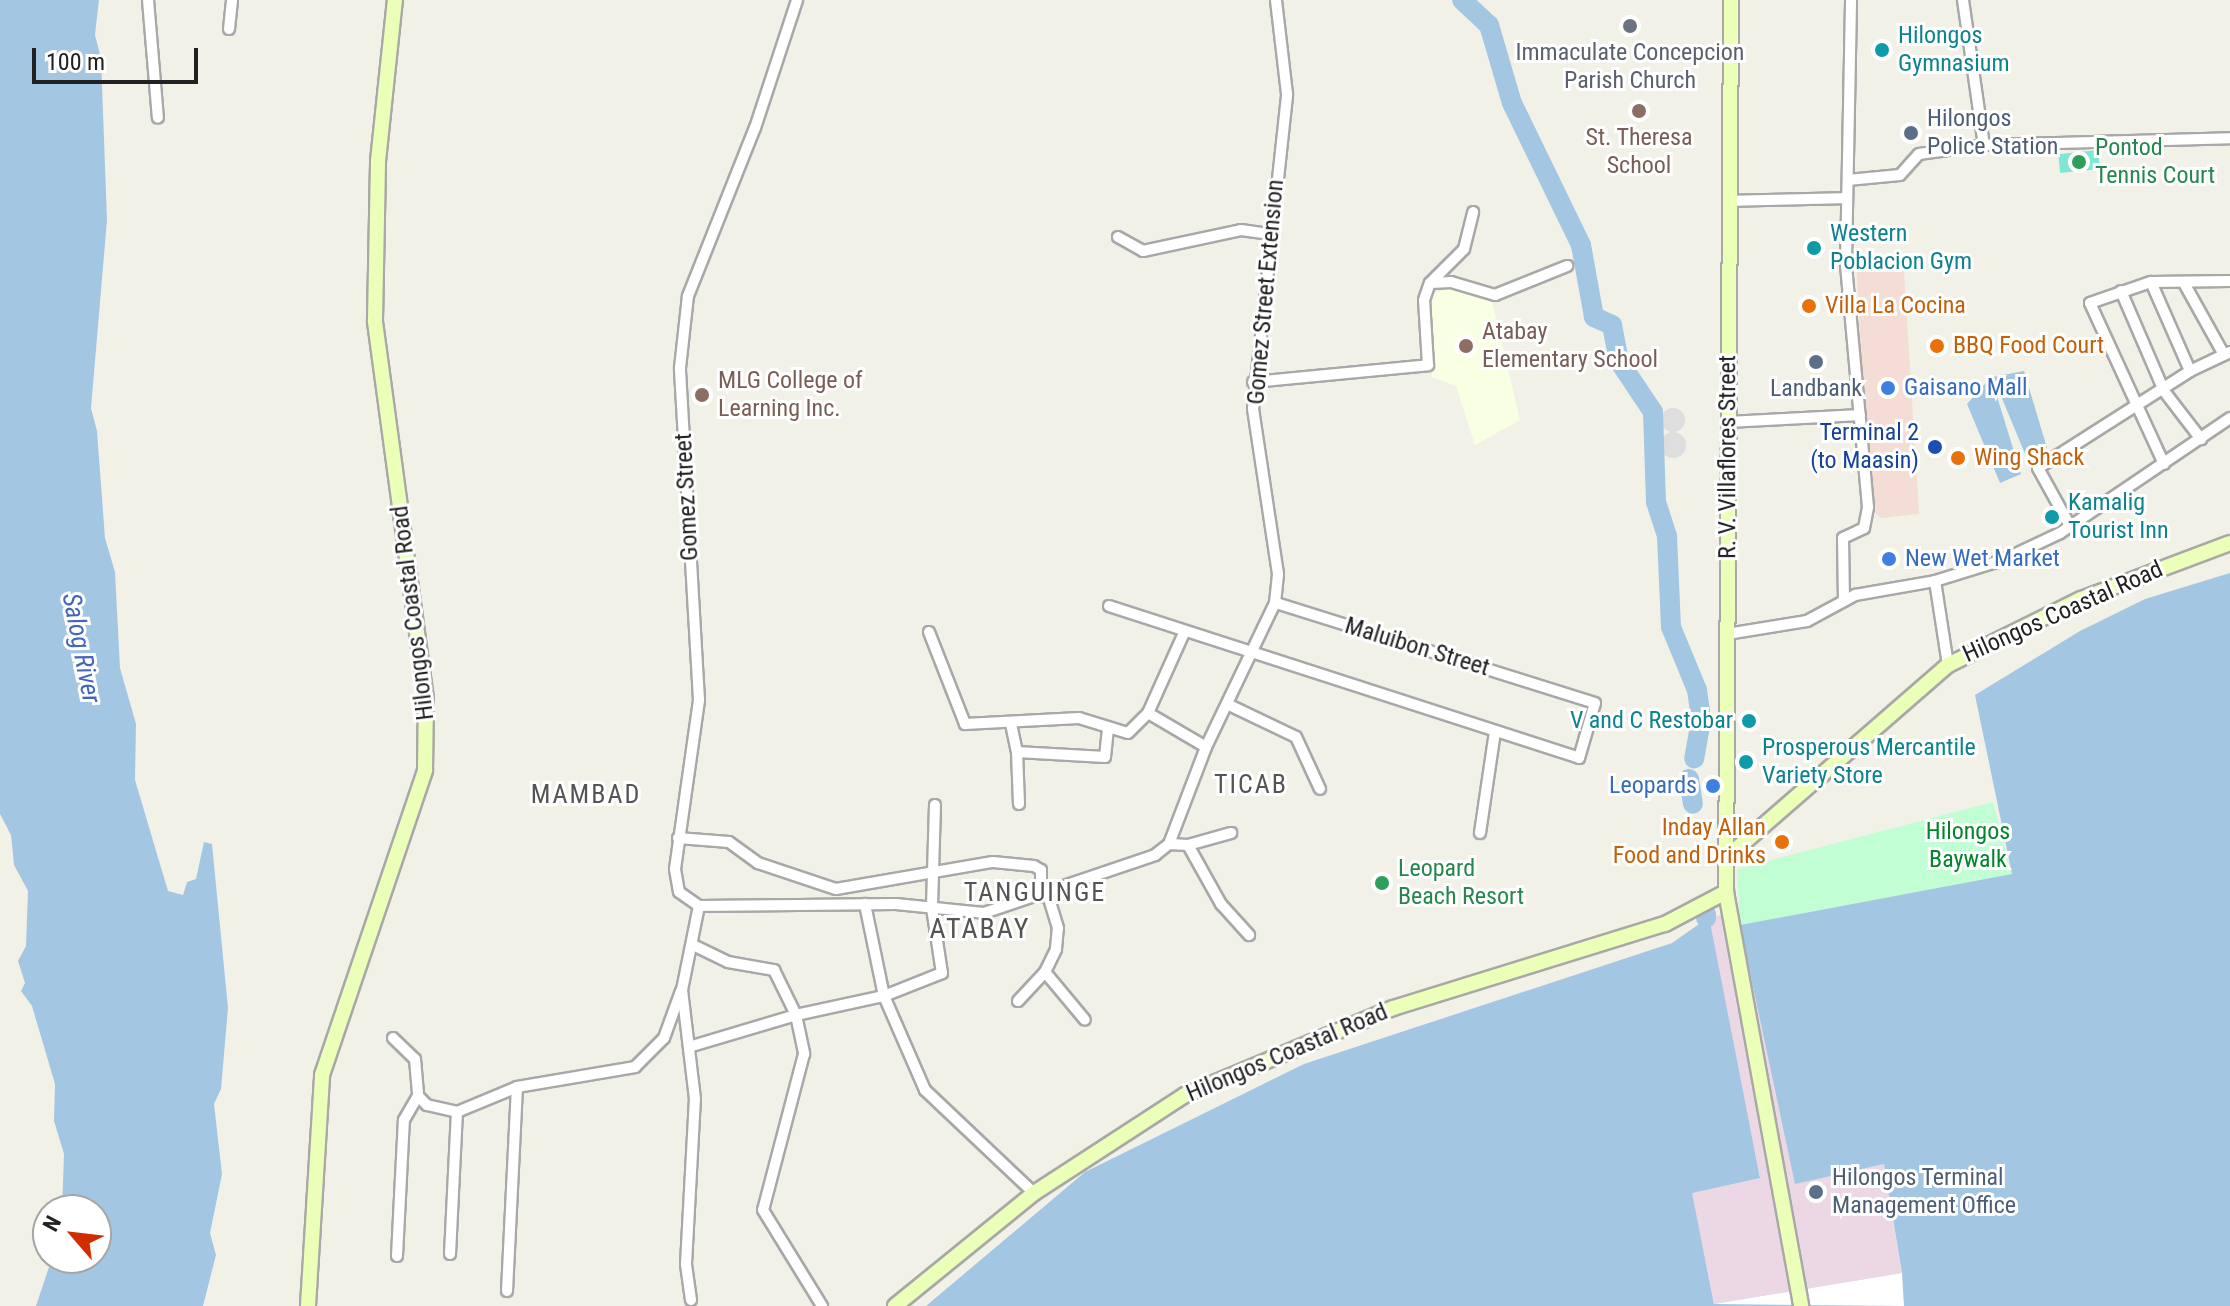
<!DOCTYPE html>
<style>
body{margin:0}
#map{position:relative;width:2230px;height:1306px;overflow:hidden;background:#f2f1e7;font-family:"Roboto Condensed",sans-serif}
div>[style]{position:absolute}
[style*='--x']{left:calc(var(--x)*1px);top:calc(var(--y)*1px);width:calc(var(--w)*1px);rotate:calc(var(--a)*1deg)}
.residential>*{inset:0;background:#dfdede}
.round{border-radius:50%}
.commercial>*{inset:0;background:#f4ddd5}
.industrial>*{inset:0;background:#ecd8e4}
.education>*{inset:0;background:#f9ffe3}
.park>*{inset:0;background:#c1fed3}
.pitch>*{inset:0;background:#7ee7d5;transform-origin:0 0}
.water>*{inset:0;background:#a3c7e3}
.pier>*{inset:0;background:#fff}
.river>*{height:20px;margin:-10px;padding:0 10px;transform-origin:10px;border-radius:10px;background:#a3c7e3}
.roads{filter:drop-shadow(2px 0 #a8a8a8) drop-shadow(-2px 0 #a8a8a8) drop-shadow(0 2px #a8a8a8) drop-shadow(0 -2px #a8a8a8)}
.street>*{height:10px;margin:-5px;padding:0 5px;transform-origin:5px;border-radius:5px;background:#fff}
.secondary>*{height:14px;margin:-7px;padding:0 7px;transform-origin:7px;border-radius:7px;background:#ecffb8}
.dots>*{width:22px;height:22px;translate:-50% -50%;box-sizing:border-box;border:4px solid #fff;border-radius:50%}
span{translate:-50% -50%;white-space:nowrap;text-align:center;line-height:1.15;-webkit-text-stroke:6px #fff;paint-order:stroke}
.culture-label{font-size:24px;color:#0d838f}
.left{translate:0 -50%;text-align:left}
.right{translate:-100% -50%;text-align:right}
.worship-label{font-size:24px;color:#5b616d}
.service-label{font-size:24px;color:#4e5e75}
.education-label{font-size:24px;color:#785e54}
.leisure-label{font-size:24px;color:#27864d}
.street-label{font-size:24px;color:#212121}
.food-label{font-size:24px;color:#c56008}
.shop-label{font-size:24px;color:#366cbe}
.transit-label{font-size:24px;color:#164399}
.park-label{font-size:24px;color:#02862a}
.water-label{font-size:26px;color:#4365bb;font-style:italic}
.neighbourhood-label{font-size:26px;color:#545454;letter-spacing:2px}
.quarter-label{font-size:28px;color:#545454;letter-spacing:2px}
.north{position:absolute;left:32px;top:1194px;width:80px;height:80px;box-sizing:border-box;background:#fff;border:2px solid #a6a6a6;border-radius:50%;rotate:298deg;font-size:22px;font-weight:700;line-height:32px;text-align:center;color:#212121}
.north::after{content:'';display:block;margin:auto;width:28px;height:36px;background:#d22d00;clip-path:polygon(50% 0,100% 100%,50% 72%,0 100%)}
.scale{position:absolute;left:32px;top:48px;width:166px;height:36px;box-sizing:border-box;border:4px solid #212121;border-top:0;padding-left:10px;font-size:24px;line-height:28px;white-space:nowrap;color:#212121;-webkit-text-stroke:6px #fff;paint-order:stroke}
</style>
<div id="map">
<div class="residential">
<div class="round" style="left:1661px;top:408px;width:24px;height:24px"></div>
<div class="round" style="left:1660px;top:432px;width:26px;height:26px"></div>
</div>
<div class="commercial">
<div style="clip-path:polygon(1903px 255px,1919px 514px,1881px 518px,1869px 508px,1856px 259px)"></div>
</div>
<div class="industrial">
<div style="clip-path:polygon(1738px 912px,1796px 1183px,1884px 1164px,1907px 1305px,1715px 1306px,1691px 1192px,1760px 1177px,1709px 923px,1709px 917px)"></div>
</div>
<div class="education">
<div style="clip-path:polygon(1453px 287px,1492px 301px,1520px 420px,1475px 445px,1456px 386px,1432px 377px,1432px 294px)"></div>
</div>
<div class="park">
<div style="clip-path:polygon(1993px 802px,2012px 874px,1740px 925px,1737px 869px)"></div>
</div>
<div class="pitch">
<div style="left:2098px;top:150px;width:19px;height:40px;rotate:84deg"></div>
</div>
<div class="water">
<div style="clip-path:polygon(0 0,99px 0,95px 35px,101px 58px,107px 220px,91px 408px,97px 431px,105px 538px,115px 572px,120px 668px,136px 724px,135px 780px,168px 891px,183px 895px,187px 882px,196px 879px,204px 842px,212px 844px,228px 1008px,221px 1089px,214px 1104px,222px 1174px,210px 1233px,216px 1255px,203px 1306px,36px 1306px,52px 1258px,96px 1258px,96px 1210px,62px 1210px,64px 1154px,54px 1121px,55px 1084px,32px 1006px,21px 991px,25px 983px,18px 961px,26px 946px,28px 891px,14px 865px,11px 835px,0 814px)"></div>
<div style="clip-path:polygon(2024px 371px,2047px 448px,2026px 456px,1993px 377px)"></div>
<div style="clip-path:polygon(1991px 377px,2021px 474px,2000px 483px,1967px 404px)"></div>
<div style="clip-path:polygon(2230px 573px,2230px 1306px,926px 1306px,1085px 1172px,1304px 1064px,1672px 943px,1709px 917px,1760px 1178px,1692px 1193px,1714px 1304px,1902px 1273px,1884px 1164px,1795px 1184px,1740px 925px,2012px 874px,1975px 695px,2080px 631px,2145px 599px)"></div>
</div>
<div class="pier">
<div style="clip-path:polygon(1902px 1273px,1904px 1306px,1714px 1304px)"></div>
</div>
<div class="river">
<div style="--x:1462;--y:0;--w:37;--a:43"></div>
<div style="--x:1489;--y:25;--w:81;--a:73.6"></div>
<div style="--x:1512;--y:103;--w:158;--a:64.1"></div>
<div style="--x:1581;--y:245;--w:73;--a:79.8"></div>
<div style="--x:1594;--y:317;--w:20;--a:24"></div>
<div style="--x:1612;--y:325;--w:37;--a:79"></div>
<div style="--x:1619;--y:361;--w:61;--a:56.3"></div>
<div style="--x:1653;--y:412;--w:90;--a:88.1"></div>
<div style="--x:1656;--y:502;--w:36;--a:72"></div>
<div style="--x:1667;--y:536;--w:91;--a:87.5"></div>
<div style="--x:1671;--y:627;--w:68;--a:67.6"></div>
<div style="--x:1697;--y:690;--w:30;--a:82"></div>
<div style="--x:1701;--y:720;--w:39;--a:100"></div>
<div style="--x:1689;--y:779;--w:25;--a:81"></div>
<div style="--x:1706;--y:918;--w:4;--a:-90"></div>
</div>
<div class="roads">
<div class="street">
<div style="--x:148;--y:0;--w:118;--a:85.2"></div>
<div style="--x:1963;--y:0;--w:147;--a:81.8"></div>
<div style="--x:229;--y:29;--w:29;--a:-84"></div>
<div style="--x:1848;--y:180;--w:52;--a:-5.5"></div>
<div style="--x:1900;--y:175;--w:28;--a:-48"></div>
<div style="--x:1919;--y:154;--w:66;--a:-7.9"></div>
<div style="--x:1984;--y:145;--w:246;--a:-1.6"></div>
<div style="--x:1728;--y:201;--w:119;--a:-1.4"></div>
<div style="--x:1118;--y:237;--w:29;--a:29"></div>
<div style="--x:1143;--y:251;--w:100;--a:-12.1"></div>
<div style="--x:1241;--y:230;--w:28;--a:8"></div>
<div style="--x:1432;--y:281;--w:45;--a:-45"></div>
<div style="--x:1464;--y:249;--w:38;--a:-76"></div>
<div style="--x:2151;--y:282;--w:97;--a:66.3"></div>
<div style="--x:2184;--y:283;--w:82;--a:60.9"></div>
<div style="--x:2121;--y:291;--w:109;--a:66.7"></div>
<div style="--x:2164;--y:391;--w:61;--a:52.4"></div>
<div style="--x:1253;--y:382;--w:176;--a:-5.5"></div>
<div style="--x:1428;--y:365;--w:65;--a:-93.5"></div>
<div style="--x:1424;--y:300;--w:18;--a:-71"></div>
<div style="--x:1430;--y:283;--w:21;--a:-3"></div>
<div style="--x:1451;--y:282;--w:46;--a:16.5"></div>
<div style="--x:1495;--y:295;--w:78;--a:-21.9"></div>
<div style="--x:1728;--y:422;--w:132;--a:-3"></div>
<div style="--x:2164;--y:464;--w:177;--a:-114.7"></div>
<div style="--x:2090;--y:303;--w:65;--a:-19"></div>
<div style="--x:2151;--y:282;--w:79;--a:-0.7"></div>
<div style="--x:2070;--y:526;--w:66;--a:-118.9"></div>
<div style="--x:2038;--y:468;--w:180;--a:-32.5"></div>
<div style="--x:2190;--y:371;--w:44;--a:-25.4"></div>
<div style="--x:1935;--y:581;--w:85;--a:81.2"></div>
<div style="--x:1844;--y:601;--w:63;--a:-90.9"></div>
<div style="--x:1843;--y:538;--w:23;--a:-25"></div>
<div style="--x:1864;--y:528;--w:21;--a:-79"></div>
<div style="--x:1868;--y:507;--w:245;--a:-95.2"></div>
<div style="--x:1846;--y:263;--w:263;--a:-88.9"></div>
<div style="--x:1109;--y:606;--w:494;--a:17.9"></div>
<div style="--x:1579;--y:758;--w:57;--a:-73.8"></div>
<div style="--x:1595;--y:703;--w:335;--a:-162.6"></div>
<div style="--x:929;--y:632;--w:99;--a:68.6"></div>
<div style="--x:965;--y:724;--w:114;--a:-3"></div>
<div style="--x:1079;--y:718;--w:51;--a:17"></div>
<div style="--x:1128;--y:733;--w:28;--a:-45"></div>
<div style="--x:1148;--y:713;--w:88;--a:-65.8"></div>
<div style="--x:1727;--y:634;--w:81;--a:-9.2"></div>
<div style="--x:1807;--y:621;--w:55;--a:-28.4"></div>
<div style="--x:1855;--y:595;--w:81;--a:-9.9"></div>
<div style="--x:1935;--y:581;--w:71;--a:-17.2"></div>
<div style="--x:2003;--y:560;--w:63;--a:-25.3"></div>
<div style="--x:2060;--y:533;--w:205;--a:-34.1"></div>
<div style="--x:1227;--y:704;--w:76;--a:25.6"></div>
<div style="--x:1296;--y:737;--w:57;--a:65.2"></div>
<div style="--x:1148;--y:713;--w:67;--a:30.4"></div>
<div style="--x:1011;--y:724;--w:29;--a:78"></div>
<div style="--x:1017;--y:752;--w:88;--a:3.3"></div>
<div style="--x:1105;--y:757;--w:29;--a:-84"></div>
<div style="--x:1017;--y:752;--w:52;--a:87.8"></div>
<div style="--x:935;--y:805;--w:103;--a:91.7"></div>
<div style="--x:932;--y:908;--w:66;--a:81.3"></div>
<div style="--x:942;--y:973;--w:62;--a:158.4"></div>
<div style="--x:884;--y:996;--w:103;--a:66.4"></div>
<div style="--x:925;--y:1090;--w:150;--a:43.4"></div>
<div style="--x:1480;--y:833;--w:102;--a:-81.6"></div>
<div style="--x:678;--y:838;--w:51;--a:4.5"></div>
<div style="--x:729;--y:842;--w:36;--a:36"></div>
<div style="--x:758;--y:863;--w:82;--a:18.4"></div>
<div style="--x:836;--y:889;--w:159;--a:-9.8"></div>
<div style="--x:993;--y:862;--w:41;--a:5.6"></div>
<div style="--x:1034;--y:866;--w:8;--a:30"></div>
<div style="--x:1041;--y:870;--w:27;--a:90"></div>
<div style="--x:1169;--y:844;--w:19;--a:3"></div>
<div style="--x:1188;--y:845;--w:68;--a:60.8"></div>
<div style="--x:1221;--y:904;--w:42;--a:47.9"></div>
<div style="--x:1188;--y:845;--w:45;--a:-15.6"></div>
<div style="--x:699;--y:906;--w:197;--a:-0.6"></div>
<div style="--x:896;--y:904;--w:88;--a:5.8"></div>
<div style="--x:984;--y:913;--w:181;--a:-18.7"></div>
<div style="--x:1155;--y:855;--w:18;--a:-38"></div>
<div style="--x:1169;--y:844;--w:104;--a:-69.1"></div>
<div style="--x:1206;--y:747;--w:160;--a:-64.4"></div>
<div style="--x:1275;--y:603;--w:29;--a:-84"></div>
<div style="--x:1278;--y:574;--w:167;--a:-98.6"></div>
<div style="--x:1253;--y:409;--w:317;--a:-83.8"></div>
<div style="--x:1287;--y:94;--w:95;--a:-96.7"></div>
<div style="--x:699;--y:906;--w:24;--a:-145"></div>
<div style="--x:679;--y:892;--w:23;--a:-100"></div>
<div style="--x:675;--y:869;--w:171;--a:-81.9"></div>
<div style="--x:699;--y:700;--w:333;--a:-93.3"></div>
<div style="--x:680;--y:368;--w:72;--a:-83.7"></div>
<div style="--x:688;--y:296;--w:181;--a:-68.3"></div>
<div style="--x:755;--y:128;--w:135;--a:-71.8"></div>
<div style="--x:693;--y:945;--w:39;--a:26"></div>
<div style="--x:728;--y:962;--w:47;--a:9.9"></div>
<div style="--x:774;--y:970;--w:50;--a:63.9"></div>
<div style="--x:796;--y:1015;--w:40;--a:78"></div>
<div style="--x:804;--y:1054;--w:161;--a:104.7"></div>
<div style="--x:763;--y:1210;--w:113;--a:58.4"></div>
<div style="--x:1045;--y:972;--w:62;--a:50.2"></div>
<div style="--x:1018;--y:1001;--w:40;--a:-47"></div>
<div style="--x:1045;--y:972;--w:25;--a:-64"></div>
<div style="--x:1056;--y:949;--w:21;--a:-85"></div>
<div style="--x:1058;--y:928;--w:34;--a:-107"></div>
<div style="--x:393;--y:1038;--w:30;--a:44"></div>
<div style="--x:415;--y:1059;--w:37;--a:85"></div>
<div style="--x:418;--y:1096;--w:13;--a:45"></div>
<div style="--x:427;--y:1105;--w:31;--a:13"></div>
<div style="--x:457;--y:1112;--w:65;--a:-22.6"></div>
<div style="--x:517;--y:1087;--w:120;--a:-9.6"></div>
<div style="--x:635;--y:1067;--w:41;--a:-45"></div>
<div style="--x:664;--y:1038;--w:50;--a:-70.1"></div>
<div style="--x:692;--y:1046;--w:109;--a:-16.6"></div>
<div style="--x:796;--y:1015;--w:90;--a:-12.2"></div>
<div style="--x:884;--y:996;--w:94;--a:-101.7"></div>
<div style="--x:450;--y:1254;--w:142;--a:-87.2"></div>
<div style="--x:397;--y:1256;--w:136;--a:-87.1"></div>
<div style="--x:404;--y:1120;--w:28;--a:-60"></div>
<div style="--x:507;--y:1291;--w:204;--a:-87.2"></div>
<div style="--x:691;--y:1300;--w:36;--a:-98"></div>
<div style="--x:686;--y:1264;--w:165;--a:-86.9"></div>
<div style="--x:695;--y:1099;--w:110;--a:-96.8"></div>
<div style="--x:682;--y:990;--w:86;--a:-78.6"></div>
</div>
<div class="secondary">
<div style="--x:1731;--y:0;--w:892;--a:90.32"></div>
<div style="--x:1726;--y:892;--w:421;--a:79.7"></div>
<div style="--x:1726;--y:858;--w:294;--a:-41"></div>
<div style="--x:1948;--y:665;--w:148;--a:-26.4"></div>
<div style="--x:2081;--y:599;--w:159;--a:-20.6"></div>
<div style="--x:308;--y:1306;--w:231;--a:-86.5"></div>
<div style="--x:322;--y:1075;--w:322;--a:-71.3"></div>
<div style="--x:425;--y:770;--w:71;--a:-89.2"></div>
<div style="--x:426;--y:699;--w:382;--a:-97.7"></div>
<div style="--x:375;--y:320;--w:159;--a:-88.9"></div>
<div style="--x:378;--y:161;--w:162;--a:-84"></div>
<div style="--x:895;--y:1306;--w:179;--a:-39.1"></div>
<div style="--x:1034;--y:1193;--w:180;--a:-33"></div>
<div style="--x:1185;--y:1095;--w:225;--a:-22.7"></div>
<div style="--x:1393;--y:1008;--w:285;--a:-17.2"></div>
<div style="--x:1665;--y:924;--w:69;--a:-27.7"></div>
</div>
</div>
<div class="dots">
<div style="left:1630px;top:26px;background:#6b7280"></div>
<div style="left:1882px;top:50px;background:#0f9aa8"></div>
<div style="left:1639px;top:111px;background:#8d6e63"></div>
<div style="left:1911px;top:133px;background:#5c6f8a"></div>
<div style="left:2079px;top:162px;background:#2e9e5b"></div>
<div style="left:1814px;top:248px;background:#0f9aa8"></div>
<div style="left:1809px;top:306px;background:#e8710a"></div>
<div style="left:1466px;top:346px;background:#8d6e63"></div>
<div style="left:1937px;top:346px;background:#e8710a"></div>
<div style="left:1816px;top:362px;background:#5c6f8a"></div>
<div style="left:1888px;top:388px;background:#3f7fe0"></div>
<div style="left:702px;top:395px;background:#8d6e63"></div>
<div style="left:1935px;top:447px;background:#1a4fb4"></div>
<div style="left:1958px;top:458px;background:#e8710a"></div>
<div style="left:2052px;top:517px;background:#0f9aa8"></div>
<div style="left:1889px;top:559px;background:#3f7fe0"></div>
<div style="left:1749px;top:721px;background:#0f9aa8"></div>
<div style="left:1746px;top:762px;background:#0f9aa8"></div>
<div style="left:1713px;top:786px;background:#3f7fe0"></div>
<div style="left:1782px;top:842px;background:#e8710a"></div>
<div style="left:1382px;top:883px;background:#2e9e5b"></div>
<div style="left:1816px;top:1192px;background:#5c6f8a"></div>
</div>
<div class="culture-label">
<span class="left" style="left:1898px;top:50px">Hilongos<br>Gymnasium</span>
<span class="left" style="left:1830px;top:248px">Western<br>Poblacion Gym</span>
<span class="left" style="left:2068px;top:517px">Kamalig<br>Tourist Inn</span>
<span class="right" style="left:1733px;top:721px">V and C Restobar</span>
<span class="left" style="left:1762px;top:762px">Prosperous Mercantile<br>Variety Store</span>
</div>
<div class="worship-label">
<span style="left:1630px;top:67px">Immaculate Concepcion<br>Parish Church</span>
</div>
<div class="service-label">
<span class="left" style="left:1927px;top:133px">Hilongos<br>Police Station</span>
<span style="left:1816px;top:389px">Landbank</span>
<span class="left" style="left:1832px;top:1192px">Hilongos Terminal<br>Management Office</span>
</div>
<div class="education-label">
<span style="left:1639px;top:152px">St. Theresa<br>School</span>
<span class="left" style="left:1482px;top:346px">Atabay<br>Elementary School</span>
<span class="left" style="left:718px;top:395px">MLG College of<br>Learning Inc.</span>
</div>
<div class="leisure-label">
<span class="left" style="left:2095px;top:162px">Pontod<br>Tennis Court</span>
<span class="left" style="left:1398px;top:883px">Leopard<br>Beach Resort</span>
</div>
<div class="street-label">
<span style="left:1266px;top:292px;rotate:-85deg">Gomez Street Extension</span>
<span style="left:1728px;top:457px;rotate:-90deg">R. V. Villaflores Street</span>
<span style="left:687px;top:497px;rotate:-93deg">Gomez Street</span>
<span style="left:2063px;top:612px;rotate:-24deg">Hilongos Coastal Road</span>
<span style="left:413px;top:613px;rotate:-97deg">Hilongos Coastal Road</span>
<span style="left:1417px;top:647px;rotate:17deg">Maluibon Street</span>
<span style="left:1287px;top:1053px;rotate:-23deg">Hilongos Coastal Road</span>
</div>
<div class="food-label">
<span class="left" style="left:1825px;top:306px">Villa La Cocina</span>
<span class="left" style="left:1953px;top:346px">BBQ Food Court</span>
<span class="left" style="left:1974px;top:458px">Wing Shack</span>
<span class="right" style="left:1766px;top:842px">Inday Allan<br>Food and Drinks</span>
</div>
<div class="shop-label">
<span class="left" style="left:1904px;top:388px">Gaisano Mall</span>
<span class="left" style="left:1905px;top:559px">New Wet Market</span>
<span class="right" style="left:1697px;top:786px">Leopards</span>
</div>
<div class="transit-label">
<span class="right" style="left:1919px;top:447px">Terminal 2<br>(to Maasin)</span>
</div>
<div class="park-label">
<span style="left:1968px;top:846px">Hilongos<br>Baywalk</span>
</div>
<div class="water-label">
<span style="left:81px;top:648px;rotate:79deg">Salog River</span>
</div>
<div class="neighbourhood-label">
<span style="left:1251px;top:785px">TICAB</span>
<span style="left:586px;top:795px">MAMBAD</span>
<span style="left:1035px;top:893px">TANGUINGE</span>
</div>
<div class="quarter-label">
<span style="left:980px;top:929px">ATABAY</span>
</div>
<div class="north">N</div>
<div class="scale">100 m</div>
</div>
